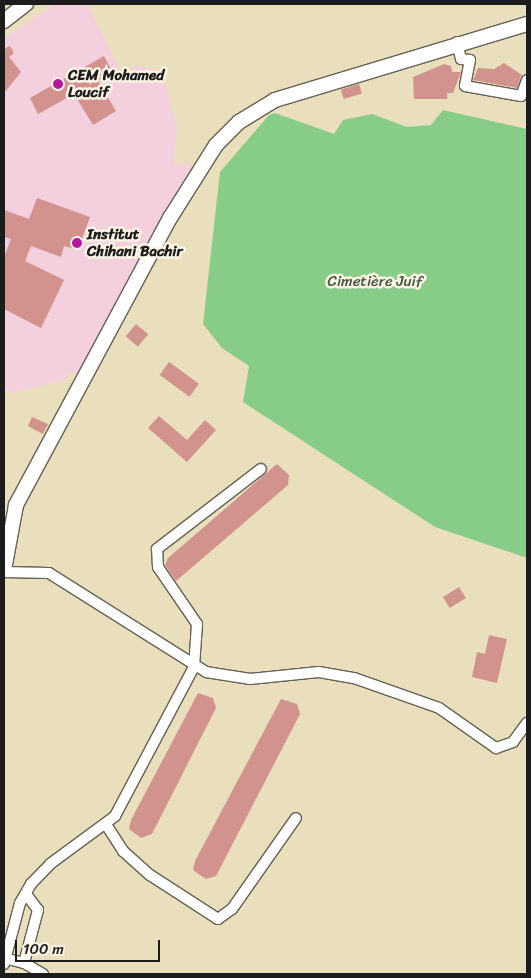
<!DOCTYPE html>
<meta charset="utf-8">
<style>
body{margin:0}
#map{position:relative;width:531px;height:978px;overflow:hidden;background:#e9dfbc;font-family:Sriracha,sans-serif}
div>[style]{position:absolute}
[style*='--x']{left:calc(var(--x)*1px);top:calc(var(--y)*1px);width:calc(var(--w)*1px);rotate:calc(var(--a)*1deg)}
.built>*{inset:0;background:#f4cfdd}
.green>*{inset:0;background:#88cd87}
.building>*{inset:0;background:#d2938f;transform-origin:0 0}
.roads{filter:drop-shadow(1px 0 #646054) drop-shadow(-1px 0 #646054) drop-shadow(0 1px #646054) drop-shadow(0 -1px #646054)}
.minor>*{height:10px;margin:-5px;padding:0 5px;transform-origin:5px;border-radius:5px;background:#fff}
.secondary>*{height:14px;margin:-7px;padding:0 7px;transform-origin:7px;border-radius:7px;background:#fff}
.dots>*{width:14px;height:14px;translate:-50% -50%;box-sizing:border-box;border:2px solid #fcf5e5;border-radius:50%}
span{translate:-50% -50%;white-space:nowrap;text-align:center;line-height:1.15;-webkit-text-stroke:5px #fcf5e5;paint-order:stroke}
.poi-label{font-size:15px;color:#1c1c1c;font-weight:700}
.left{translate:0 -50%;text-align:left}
.park-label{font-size:15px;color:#425a41}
.frame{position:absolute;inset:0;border:5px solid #1c1c1c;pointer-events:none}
.scale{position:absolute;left:15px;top:940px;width:145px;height:22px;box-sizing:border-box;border:2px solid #1c1c1c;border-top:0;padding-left:6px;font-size:15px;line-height:18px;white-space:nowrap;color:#1c1c1c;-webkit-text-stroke:4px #fcf5e5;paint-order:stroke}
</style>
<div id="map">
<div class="built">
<div style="clip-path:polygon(56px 4px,87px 4px,123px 76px,135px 65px,162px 71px,177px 129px,173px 165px,193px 163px,80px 375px,69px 371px,65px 380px,10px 393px,4px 386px,4px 38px)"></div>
</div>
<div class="green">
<div style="clip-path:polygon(443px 110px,527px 129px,527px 558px,435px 527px,243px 402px,249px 366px,222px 348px,203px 324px,220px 172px,269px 115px,275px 113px,334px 134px,343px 120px,372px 114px,407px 127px,431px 125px)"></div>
</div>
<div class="building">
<div style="clip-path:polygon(10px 46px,14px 53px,9px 57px,21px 72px,4px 93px,4px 49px)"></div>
<div style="clip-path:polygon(104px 56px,113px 73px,98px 81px,116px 111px,93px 125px,74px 94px,38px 114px,30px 98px)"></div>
<div style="clip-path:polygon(504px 63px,522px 75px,517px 88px,473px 80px,478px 68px,494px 69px)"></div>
<div style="clip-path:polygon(444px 64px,451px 66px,452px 72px,461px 72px,453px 93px,447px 93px,447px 99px,414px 99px,413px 77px)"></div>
<div style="left:359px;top:84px;width:10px;height:19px;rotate:73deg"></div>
<div style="clip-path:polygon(37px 198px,90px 217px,78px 250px,64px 246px,61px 257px,31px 246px,25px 261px,64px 280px,41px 328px,4px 309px,4px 257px,11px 239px,4px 237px,4px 210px,29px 219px)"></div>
<div style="left:136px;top:324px;width:16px;height:16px;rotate:40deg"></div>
<div style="left:169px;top:362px;width:37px;height:16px;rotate:36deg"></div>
<div style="clip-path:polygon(159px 416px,187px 440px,205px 420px,216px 430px,187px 462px,148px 428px)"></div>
<div style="clip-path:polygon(32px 417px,48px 424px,43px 434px,28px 426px)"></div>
<div style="clip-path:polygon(277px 464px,289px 475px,288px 485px,176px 581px,165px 565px,168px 558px)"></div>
<div style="left:459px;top:587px;width:13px;height:19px;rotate:58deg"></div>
<div style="clip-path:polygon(489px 635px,507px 639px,497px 683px,472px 677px,477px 652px,485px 654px)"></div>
<div style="clip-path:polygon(198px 693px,213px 698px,216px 708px,152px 834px,141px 838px,129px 829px,131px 820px)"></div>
<div style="clip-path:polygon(281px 699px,297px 704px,300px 714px,216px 876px,206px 879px,193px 870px,195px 861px)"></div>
</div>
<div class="roads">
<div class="minor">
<div style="--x:457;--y:42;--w:17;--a:77"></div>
<div style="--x:461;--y:59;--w:9;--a:6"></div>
<div style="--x:470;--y:60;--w:26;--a:101"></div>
<div style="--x:465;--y:86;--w:57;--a:10.1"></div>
<div style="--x:521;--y:96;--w:17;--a:-69"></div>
<div style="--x:4;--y:572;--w:45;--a:1.3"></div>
<div style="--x:49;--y:573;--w:186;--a:32.2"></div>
<div style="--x:206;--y:672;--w:45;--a:9"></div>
<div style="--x:250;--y:679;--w:69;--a:-5.8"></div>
<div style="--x:319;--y:672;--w:36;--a:10"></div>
<div style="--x:354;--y:678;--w:90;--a:19.4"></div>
<div style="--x:439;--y:708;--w:70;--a:35.1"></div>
<div style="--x:496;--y:748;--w:18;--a:-19"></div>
<div style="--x:513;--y:742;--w:24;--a:-54"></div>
<div style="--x:107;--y:826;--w:30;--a:57"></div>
<div style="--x:123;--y:851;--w:36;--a:42"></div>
<div style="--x:150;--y:875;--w:81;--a:32.9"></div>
<div style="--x:218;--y:919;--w:17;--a:-36"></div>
<div style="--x:232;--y:909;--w:111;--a:-54.9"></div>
<div style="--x:4;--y:958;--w:21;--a:14"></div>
<div style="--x:24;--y:963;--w:22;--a:30"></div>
<div style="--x:24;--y:963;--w:55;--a:-75.2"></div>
<div style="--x:38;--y:910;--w:20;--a:-127"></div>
<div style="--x:4;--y:964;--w:63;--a:-75.3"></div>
<div style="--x:20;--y:903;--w:22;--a:-60"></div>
<div style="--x:31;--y:884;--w:28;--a:-46"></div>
<div style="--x:50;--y:864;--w:81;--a:-36.4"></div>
<div style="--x:115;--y:816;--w:169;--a:-62.1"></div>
<div style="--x:194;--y:667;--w:43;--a:-86"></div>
<div style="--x:197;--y:624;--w:69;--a:-124.4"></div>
<div style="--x:158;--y:567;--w:18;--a:-93"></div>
<div style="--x:157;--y:549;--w:131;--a:-37.6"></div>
</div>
<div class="secondary">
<div style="--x:4;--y:21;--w:28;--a:-38"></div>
<div style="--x:4;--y:570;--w:66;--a:-79.5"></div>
<div style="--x:16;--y:505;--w:326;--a:-61.8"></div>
<div style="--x:170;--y:218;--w:86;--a:-57.8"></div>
<div style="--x:216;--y:145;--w:33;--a:-45"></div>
<div style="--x:239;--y:122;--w:42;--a:-31.4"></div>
<div style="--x:275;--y:100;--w:263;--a:-16.8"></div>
</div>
</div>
<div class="dots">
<div style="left:58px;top:84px;background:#b5179e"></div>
<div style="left:77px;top:243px;background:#b5179e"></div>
</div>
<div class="poi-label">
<span class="left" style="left:68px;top:84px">CEM Mohamed<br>Loucif</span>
<span class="left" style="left:87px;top:243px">Institut<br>Chihani Bachir</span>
</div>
<div class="park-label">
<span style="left:375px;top:282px">Cimetière Juif</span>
</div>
<div class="frame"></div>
<div class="scale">100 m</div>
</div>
